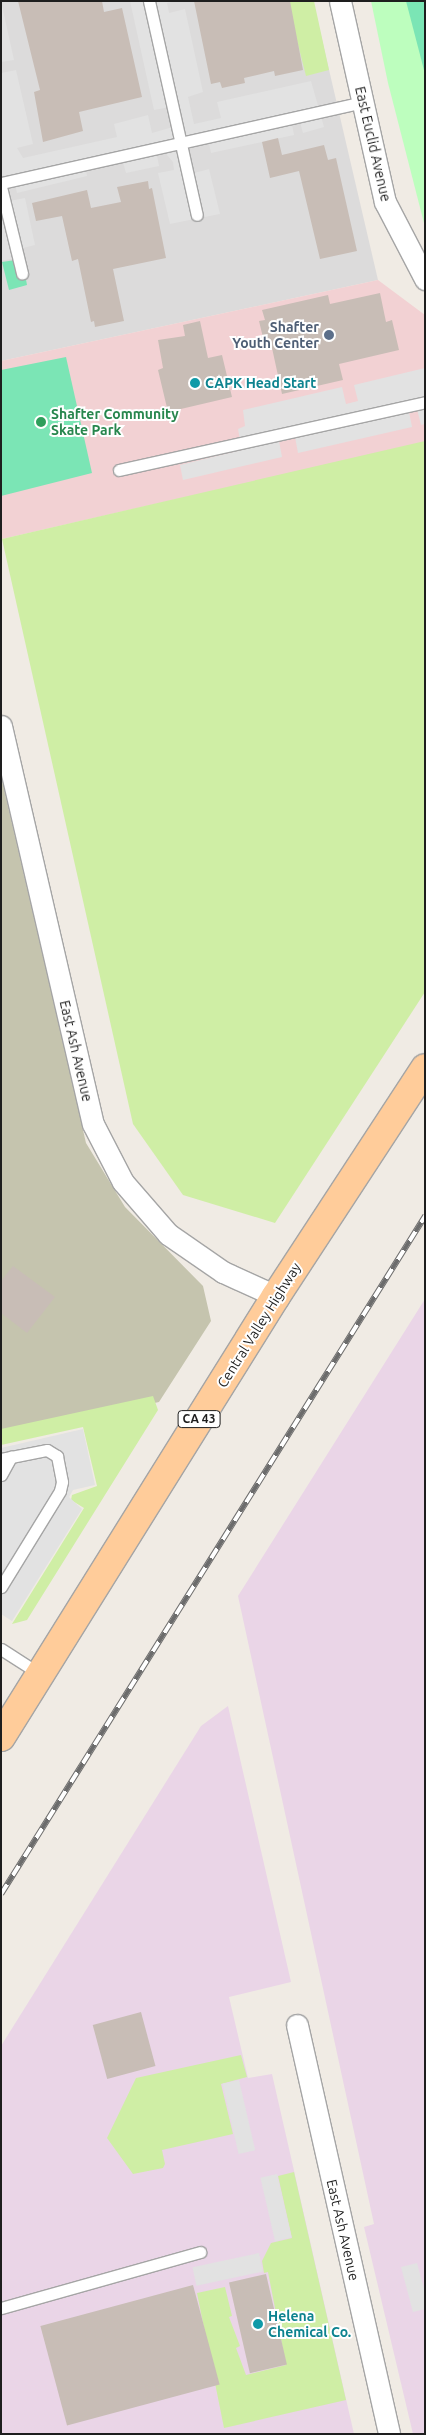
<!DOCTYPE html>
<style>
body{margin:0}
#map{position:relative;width:426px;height:2435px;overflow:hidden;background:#f0ebe4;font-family:Ubuntu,sans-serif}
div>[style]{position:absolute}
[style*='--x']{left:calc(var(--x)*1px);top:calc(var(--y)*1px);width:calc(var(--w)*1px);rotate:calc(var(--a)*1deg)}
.residential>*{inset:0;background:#dcdbdb}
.commercial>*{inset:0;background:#f2d1d3}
.industrial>*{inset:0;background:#ead5e7}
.construction>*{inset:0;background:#c5c4ae}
.grass>*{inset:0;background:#cfeea5}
.park>*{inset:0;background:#bdfebe}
.pitch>*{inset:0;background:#7be5b5}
.parking>*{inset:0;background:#e2e2e2;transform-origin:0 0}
.building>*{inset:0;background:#c8bdb6;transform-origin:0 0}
.roads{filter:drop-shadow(1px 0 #a5a5a5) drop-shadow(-1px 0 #a5a5a5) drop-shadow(0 1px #a5a5a5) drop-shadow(0 -1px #a5a5a5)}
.lane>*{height:11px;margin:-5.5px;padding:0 5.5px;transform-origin:5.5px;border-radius:5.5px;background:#fff}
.street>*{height:21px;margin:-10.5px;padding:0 10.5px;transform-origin:10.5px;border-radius:10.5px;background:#fff}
.primary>*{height:28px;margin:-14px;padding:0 14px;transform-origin:14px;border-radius:14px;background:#ffcc9a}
.rail>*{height:5.5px;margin-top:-2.75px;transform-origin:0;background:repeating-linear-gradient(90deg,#fff 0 11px,#6c6c6c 0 22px);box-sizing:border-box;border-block:1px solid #6c6c6c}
.dots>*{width:14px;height:14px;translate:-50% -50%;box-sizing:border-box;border:2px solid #fff;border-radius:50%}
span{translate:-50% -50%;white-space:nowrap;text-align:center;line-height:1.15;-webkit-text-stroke:4px #fff;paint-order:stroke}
.shield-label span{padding:1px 4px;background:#fff;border:1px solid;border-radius:4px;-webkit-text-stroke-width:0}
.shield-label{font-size:12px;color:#1e1e1e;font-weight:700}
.street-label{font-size:14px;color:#1e1e1e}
.service-label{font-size:14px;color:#4e5e75;font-weight:700}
.right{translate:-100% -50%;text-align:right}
.culture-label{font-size:14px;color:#0d838f;font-weight:700}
.left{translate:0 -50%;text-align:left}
.leisure-label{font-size:14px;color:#27864d;font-weight:700}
.frame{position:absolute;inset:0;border:2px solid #1e1e1e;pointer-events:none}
</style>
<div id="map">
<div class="residential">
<div style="clip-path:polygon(1px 1px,313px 1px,378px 280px,1px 361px)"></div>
</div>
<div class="commercial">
<div style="clip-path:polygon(378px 280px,425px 315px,425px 529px,365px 456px,2px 539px,1px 361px)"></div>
</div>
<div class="industrial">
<div style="clip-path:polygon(425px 1299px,425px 2434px,413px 2434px,364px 2227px,374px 2224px,238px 1596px)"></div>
<div style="clip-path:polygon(228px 1706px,291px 1982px,229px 1997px,248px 2078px,272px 2074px,354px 2434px,1px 2434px,1px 2046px,201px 1726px)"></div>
</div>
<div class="construction">
<div style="clip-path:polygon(1px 776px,86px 1143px,125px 1207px,203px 1286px,211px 1321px,159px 1402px,1px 1437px)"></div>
</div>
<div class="grass">
<div style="clip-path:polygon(287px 1px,314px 1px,329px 70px,306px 76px)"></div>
<div style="clip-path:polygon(425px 441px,425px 992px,275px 1223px,183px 1195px,133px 1124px,2px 539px)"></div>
<div style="clip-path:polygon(153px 1396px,158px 1410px,27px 1620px,12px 1624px,84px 1508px,71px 1500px,72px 1495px,97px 1486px,83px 1427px,1px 1445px,1px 1429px)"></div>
<div style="clip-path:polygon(241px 2055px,247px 2077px,221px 2084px,233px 2134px,162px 2150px,165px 2164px,163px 2168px,133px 2174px,107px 2138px,136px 2078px)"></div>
<div style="clip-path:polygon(294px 2172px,346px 2400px,224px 2428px,197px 2293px,225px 2287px,232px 2316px,229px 2317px,240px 2346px,236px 2348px,246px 2375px,286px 2365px,268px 2272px,264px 2273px,262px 2261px,271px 2243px,292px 2238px,278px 2176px)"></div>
</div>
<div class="park">
<div style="clip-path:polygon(371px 1px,425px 1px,425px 227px,388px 83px)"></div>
</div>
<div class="pitch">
<div style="clip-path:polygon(406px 1px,425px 1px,425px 74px)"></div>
<div style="clip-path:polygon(22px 259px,27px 285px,9px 290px,2px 262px)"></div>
<div style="clip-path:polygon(66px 357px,92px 473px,1px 496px,1px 370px)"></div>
</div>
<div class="parking">
<div style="clip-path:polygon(1px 1px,14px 60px,1px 62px)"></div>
<div style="clip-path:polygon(130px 1px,176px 1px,167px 3px,169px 13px,185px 9px,203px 92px,188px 97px,194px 124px,221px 118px,217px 102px,311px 81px,324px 127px,303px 133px,299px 119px,291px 120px,294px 135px,211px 153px,208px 139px,196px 141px,189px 148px,194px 173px,209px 169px,220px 214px,170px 224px,158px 173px,174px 170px,173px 162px,162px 149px,156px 151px,159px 166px,126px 173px,121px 155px,85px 162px,87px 176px,17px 193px,14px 178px,5px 179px,9px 201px,25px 198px,35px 245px,19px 249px,21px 257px,1px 261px,1px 73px,16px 70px,33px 144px,17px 148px,23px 158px,117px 137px,114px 124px,148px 115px,152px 133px,173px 127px,170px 107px,154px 110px)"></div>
<div style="clip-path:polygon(425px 368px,425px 424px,421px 425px,417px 409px,409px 412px,412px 427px,298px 453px,295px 437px,279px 441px,282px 457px,183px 480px,180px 465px,242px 450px,238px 429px,245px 426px,243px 410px,342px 387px,346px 404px,358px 401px,354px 385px)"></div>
<div style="clip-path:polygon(83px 1429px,95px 1485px,73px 1490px,69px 1497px,82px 1509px,12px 1621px,1px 1614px,1px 1448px)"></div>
<div style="left:239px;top:2080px;width:72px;height:17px;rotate:77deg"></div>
<div style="left:277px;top:2174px;width:65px;height:17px;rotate:77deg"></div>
<div style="left:259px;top:2253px;width:19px;height:68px;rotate:78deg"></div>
<div style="clip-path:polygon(417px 2263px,425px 2292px,425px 2309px,413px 2312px,401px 2267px)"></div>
</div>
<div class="building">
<div style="clip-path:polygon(18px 1px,102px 1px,104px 12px,122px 8px,142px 97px,79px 112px,83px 131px,43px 142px,34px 92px,40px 90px)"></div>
<div style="clip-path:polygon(194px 1px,290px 1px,303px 70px,275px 76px,274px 71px,244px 78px,245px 83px,222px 88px,220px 82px,211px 84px)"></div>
<div style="clip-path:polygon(278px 138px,282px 155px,324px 145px,328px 160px,336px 158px,357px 251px,320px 259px,299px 171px,270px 178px,262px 142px)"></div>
<div style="clip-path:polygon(148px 181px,149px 189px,152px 188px,166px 258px,113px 269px,124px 321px,95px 327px,94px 321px,91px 322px,78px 259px,72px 261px,62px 216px,36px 221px,32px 203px,87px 190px,91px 208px,121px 202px,117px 187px)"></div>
<div style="clip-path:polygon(380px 293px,386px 322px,392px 320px,399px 350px,339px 364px,343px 380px,282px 394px,272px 348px,266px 350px,259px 321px,265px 320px,262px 310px,328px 295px,330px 304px)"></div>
<div style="clip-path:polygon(200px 321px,208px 358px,222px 355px,232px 397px,168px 412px,158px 370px,163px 368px,158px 340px,185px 336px,183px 325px)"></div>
<div style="clip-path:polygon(13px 1266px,55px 1297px,27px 1333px,1px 1313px,1px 1281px)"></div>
<div style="left:141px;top:2012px;width:56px;height:50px;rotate:75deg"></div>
<div style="left:266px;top:2274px;width:93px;height:38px;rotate:77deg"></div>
<div style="left:193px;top:2285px;width:103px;height:158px;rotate:75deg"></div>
</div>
<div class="roads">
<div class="lane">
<div style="--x:149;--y:1;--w:219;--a:77.4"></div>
<div style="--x:1;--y:183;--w:371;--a:-12.6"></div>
<div style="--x:1;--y:187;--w:89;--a:76.3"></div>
<div style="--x:119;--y:470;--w:313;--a:-12.5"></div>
<div style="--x:1;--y:1459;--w:47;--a:-11.1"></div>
<div style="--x:47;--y:1450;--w:12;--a:31"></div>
<div style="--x:57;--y:1456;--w:26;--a:79"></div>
<div style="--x:62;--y:1482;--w:9;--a:103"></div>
<div style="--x:60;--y:1491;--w:113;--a:121.6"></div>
<div style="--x:1;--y:1475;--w:21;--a:-61"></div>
<div style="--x:1;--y:1649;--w:46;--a:32.7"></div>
<div style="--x:1;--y:2308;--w:207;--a:-15.7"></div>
</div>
<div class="street">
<div style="--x:340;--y:1;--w:206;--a:77.4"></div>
<div style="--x:385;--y:202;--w:87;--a:62.5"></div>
<div style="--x:1;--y:726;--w:408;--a:77"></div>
<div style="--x:93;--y:1124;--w:65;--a:62.7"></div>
<div style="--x:123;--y:1182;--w:69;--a:49.1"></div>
<div style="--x:168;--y:1234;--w:67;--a:34.6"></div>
<div style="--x:223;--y:1272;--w:58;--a:24.4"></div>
<div style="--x:297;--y:2025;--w:419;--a:77.3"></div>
</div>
<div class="primary">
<div style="--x:1;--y:1737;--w:520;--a:-58.05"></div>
<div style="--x:276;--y:1296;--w:272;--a:-56.8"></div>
</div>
</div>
<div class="rail">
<div style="--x:1;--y:1894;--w:800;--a:-57.98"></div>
</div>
<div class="dots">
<div style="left:329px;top:335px;background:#5c6f8a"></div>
<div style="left:195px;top:383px;background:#0f9aa8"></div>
<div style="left:41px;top:422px;background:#2e9e5b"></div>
<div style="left:258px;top:2324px;background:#0f9aa8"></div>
</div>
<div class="shield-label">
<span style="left:199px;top:1419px">CA 43</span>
</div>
<div class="street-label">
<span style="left:373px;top:144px;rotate:77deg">East Euclid Avenue</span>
<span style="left:76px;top:1051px;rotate:77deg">East Ash Avenue</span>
<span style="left:259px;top:1325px;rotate:-58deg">Central Valley Highway</span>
<span style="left:343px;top:2230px;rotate:77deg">East Ash Avenue</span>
</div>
<div class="service-label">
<span class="right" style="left:319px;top:335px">Shafter<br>Youth Center</span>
</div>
<div class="culture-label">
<span class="left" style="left:205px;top:383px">CAPK Head Start</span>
<span class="left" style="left:268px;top:2324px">Helena<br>Chemical Co.</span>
</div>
<div class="leisure-label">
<span class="left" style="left:51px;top:422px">Shafter Community<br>Skate Park</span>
</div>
<div class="frame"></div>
</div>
